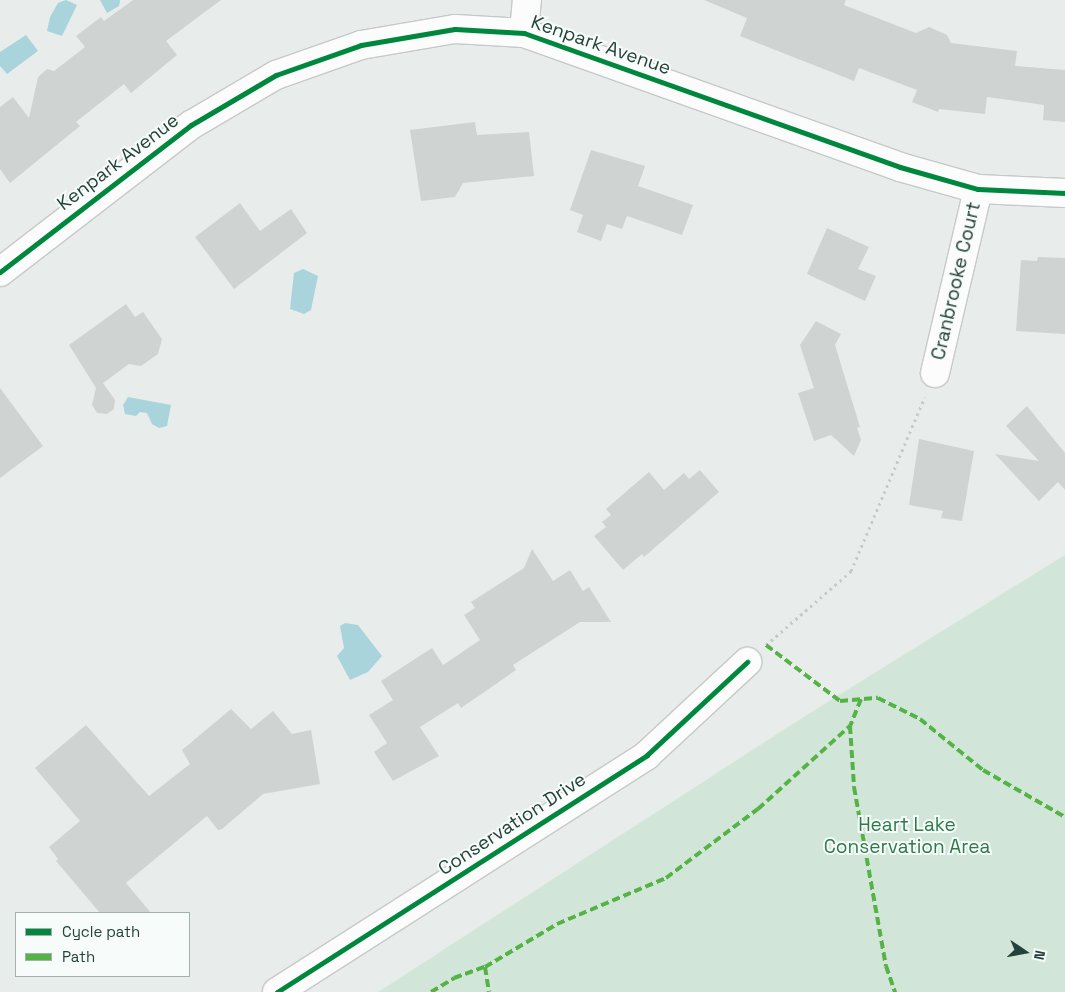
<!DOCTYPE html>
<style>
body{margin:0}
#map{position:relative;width:1065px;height:992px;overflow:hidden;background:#e8edeb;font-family:"Space Grotesk",sans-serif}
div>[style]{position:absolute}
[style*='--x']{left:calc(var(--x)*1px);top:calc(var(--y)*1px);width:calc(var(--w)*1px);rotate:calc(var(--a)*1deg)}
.green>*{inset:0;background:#d1e6d8}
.water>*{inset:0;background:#a9d4db}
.building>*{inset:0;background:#cfd4d2}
.path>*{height:3px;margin-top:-1.5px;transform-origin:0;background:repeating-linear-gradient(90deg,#c3ccca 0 2.5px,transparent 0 6.5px)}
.roads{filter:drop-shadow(1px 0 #c5cac8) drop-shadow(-1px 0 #c5cac8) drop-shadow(0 1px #c5cac8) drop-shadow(0 -1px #c5cac8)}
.street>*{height:28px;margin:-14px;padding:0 14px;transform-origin:14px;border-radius:14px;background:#fcfcfc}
.quiet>*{height:4px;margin-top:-2px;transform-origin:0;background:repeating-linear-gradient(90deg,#55b346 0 8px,transparent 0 12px)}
.cycleway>*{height:5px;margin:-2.5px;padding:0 2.5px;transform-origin:2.5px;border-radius:2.5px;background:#00873e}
span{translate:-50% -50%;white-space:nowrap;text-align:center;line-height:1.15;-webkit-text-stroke:4px #f7fbf9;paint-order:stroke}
.street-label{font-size:19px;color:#24423a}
.park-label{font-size:19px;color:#2d7a4b}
.legend{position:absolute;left:15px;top:912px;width:175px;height:65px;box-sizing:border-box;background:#f7fbf9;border:1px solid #a3b1ad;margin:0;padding:6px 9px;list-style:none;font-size:15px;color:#24423a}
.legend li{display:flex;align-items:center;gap:10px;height:25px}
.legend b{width:25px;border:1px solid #a3b1ad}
.north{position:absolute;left:1000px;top:927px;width:50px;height:50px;-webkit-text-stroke:4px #f7fbf9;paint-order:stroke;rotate:102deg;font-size:14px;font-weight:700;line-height:20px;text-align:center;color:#24423a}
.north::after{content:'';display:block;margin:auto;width:18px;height:22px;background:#24423a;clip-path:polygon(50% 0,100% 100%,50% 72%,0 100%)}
</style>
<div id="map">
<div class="green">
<div style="clip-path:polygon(1065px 555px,1065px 992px,378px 992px,805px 716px)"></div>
</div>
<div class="water">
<div style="clip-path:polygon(66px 0,77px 5px,62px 36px,47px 31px,50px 17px,58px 3px)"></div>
<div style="clip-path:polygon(100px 0,120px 0,120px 1px,119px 6px,107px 13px)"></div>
<div style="clip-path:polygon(26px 35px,38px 51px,7px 74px,0 66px,0 52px)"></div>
<div style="clip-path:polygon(303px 269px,318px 276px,311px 310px,304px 314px,290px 309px,294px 273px)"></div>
<div style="clip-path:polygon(128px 397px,171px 405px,167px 426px,159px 428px,152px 424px,147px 413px,140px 412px,136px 416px,125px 414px,123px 405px)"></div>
<div style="clip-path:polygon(345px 623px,358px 625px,382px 656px,368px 672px,350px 680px,337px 656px,344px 648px,340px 626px)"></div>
</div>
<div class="building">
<div style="clip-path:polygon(133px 0,221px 0,166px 41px,177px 55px,131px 93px,124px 84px,76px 122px,80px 126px,10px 183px,0 169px,0 107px,13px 97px,29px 118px,38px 77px,47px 69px,54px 71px,85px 47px,76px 36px,101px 17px,104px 21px)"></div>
<div style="clip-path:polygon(704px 0,846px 0,844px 5px,916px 33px,929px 27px,947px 35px,951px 43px,1017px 51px,1015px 66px,1065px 70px,1065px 122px,1043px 120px,1044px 105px,987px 97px,985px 114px,939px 109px,938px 112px,912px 102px,917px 90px,859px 68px,854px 81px,740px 36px,747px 18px)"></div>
<div style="clip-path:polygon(475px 122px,477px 135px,529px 132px,534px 176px,463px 183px,455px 197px,421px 201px,410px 130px)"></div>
<div style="clip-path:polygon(591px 150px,645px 166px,638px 186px,693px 205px,682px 235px,627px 216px,622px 229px,607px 224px,601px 241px,577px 232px,583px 215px,570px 210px)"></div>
<div style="clip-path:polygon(240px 203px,260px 231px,291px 209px,307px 233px,234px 289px,195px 237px)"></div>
<div style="clip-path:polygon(827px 228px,869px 247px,858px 269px,876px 276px,865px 301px,807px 274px)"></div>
<div style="clip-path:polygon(1038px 257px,1065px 258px,1065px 334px,1016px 331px,1021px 260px,1037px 261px)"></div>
<div style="clip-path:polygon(126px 304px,135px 317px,143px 312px,162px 339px,158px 354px,141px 366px,129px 364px,103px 383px,115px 400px,114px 409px,107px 414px,97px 413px,92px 405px,96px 388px,69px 345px)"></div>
<div style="clip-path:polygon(816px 321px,841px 334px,835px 345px,860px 427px,857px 428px,861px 440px,854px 456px,831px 435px,814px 441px,798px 393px,814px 388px,800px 345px)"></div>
<div style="clip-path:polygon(0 388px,43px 446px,0 478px)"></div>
<div style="clip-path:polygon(1027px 406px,1065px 453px,1065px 490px,1058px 482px,1039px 501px,995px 454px,1039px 461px,1006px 426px)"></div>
<div style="clip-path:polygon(919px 439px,974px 451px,962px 521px,941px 518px,943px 511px,909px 505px)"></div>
<div style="clip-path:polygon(700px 470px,719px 492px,644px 557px,642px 554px,623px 570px,594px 536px,606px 527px,602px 522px,611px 515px,606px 509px,649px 472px,664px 490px,684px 473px,689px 479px)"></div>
<div style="clip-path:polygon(532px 549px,553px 581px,570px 570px,583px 591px,589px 587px,611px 622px,580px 622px,513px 665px,516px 670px,480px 695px,461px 708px,458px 703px,420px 727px,439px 756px,393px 781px,374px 752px,387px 743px,369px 715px,393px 700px,381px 681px,432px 648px,443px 665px,480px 640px,464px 615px,475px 608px,471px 602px,524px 568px)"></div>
<div style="clip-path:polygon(231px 709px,251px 729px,273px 711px,292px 734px,311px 730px,320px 784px,263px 794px,222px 829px,218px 830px,207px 816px,126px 883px,151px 913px,100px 913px,56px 861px,58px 859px,49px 847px,80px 821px,35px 768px,86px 725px,149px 796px,190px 764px,182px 750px)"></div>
</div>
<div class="path">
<div style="--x:766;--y:645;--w:113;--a:-41"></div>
<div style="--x:851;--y:571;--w:189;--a:-67"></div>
</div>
<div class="roads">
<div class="street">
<div style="--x:524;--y:33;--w:33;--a:-85"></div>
<div style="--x:0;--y:272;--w:241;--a:-37.6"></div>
<div style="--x:191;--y:125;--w:99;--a:-30.5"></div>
<div style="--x:276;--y:75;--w:90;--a:-19.4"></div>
<div style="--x:361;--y:45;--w:95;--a:-9.7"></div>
<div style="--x:455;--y:29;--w:69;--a:3.3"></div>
<div style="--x:524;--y:33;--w:399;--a:19.6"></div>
<div style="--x:900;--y:167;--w:81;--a:15.8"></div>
<div style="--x:978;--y:189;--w:87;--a:2.6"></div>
<div style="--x:935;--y:373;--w:189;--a:-76.8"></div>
<div style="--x:277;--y:992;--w:439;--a:-32.6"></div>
<div style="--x:647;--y:755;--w:137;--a:-42.9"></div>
</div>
</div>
<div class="quiet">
<div style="--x:766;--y:645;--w:93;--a:37.1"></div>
<div style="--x:840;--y:701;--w:38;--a:-5"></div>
<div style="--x:878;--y:698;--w:47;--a:26.6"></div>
<div style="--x:920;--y:719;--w:81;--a:39"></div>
<div style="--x:983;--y:770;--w:95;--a:29.8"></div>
<div style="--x:861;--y:699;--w:29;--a:112"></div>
<div style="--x:850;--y:726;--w:61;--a:86.2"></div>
<div style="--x:854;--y:787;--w:182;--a:79.9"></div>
<div style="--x:886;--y:966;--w:28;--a:71"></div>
<div style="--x:485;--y:967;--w:84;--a:-30.8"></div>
<div style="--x:557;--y:924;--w:118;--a:-22.9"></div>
<div style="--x:666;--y:878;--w:115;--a:-36.9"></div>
<div style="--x:758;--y:809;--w:124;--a:-42.1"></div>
<div style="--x:431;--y:992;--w:27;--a:-31"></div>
<div style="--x:454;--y:978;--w:33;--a:-20"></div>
<div style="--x:485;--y:967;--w:25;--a:81"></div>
</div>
<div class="cycleway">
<div style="--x:0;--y:272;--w:241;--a:-37.6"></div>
<div style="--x:191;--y:125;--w:99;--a:-30.5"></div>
<div style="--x:276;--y:75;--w:90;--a:-19.4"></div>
<div style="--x:361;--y:45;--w:95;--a:-9.7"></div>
<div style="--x:455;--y:29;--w:69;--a:3.3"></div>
<div style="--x:524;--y:33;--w:399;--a:19.6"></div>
<div style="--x:900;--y:167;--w:81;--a:15.8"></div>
<div style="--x:978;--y:189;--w:87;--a:2.6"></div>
<div style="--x:277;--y:992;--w:439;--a:-32.6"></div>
<div style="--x:647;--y:755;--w:137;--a:-42.9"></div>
</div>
<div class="street-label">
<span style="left:601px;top:45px;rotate:19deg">Kenpark Avenue</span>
<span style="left:118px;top:162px;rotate:-37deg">Kenpark Avenue</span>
<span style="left:956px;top:281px;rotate:-77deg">Cranbrooke Court</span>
<span style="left:512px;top:824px;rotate:-33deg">Conservation Drive</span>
</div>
<div class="park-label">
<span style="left:907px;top:836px">Heart Lake<br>Conservation Area</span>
</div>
<ul class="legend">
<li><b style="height:6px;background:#00873e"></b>Cycle path</li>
<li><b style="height:6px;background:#55b346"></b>Path</li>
</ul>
<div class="north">N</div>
</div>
